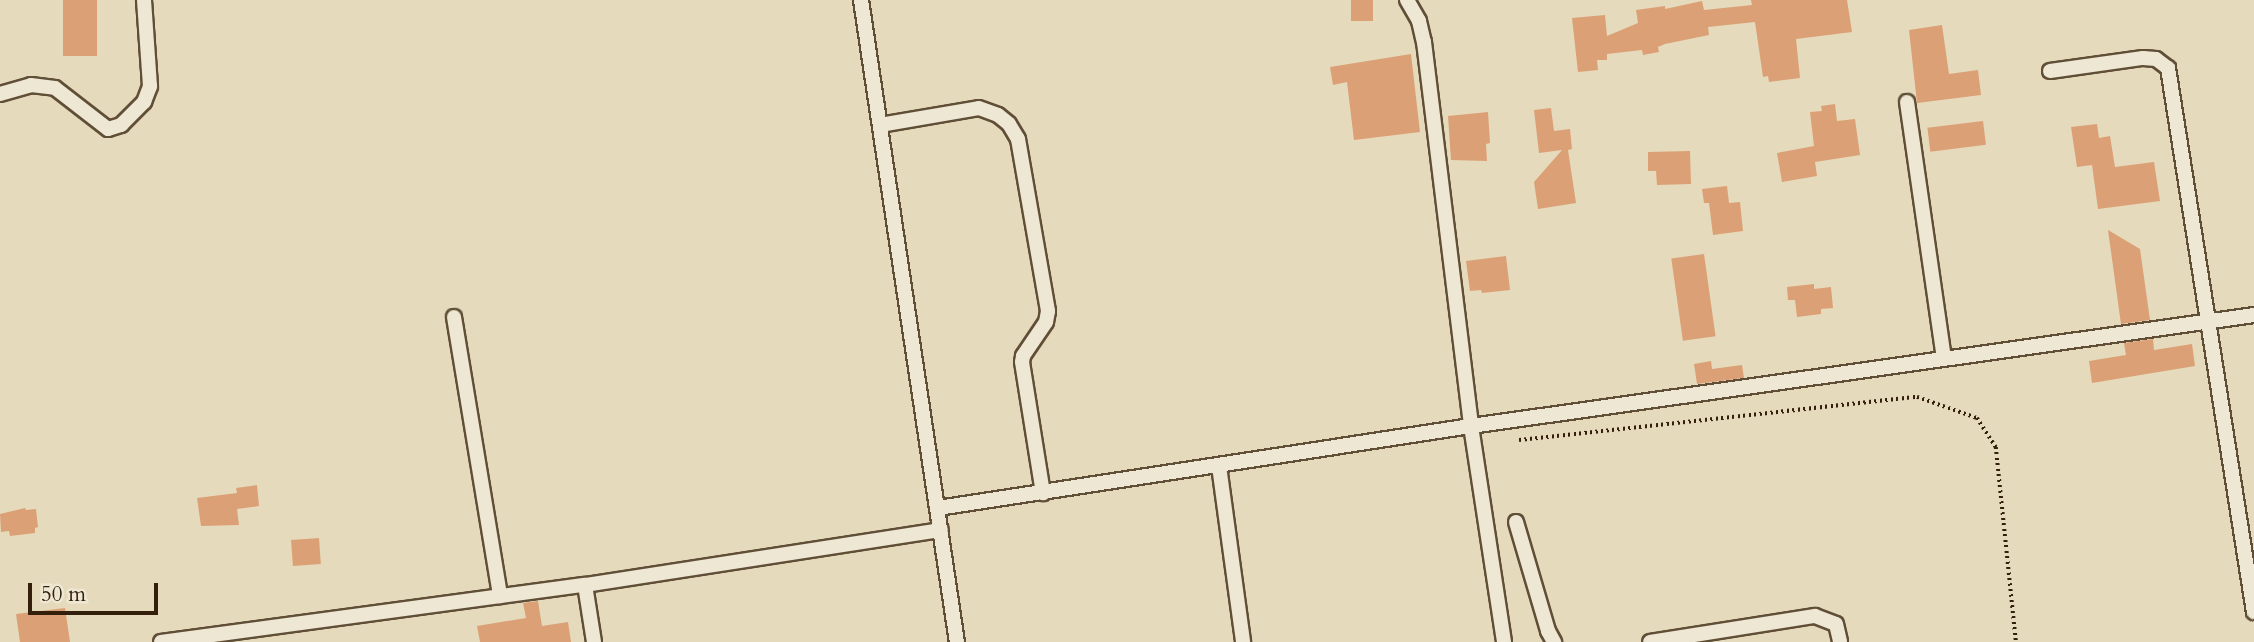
<!DOCTYPE html>
<style>
body{margin:0}
#map{position:relative;width:2254px;height:642px;overflow:hidden;background:#e5dabb;font-family:Cardo,serif}
div>[style]{position:absolute}
[style*='--x']{left:calc(var(--x)*1px);top:calc(var(--y)*1px);width:calc(var(--w)*1px);rotate:calc(var(--a)*1deg)}
.building>*{inset:0;background:#dca076;transform-origin:0 0}
.path>*{height:3.5px;margin-top:-1.75px;transform-origin:0;background:repeating-linear-gradient(90deg,#331f0b 0 2px,transparent 0 5.5px)}
.roads{filter:drop-shadow(2px 0 #604e37) drop-shadow(-2px 0 #604e37) drop-shadow(0 2px #604e37) drop-shadow(0 -2px #604e37)}
.street>*{height:14px;margin:-7px;padding:0 7px;transform-origin:7px;border-radius:7px;background:#eee7d3}
span{translate:-50% -50%;white-space:nowrap;text-align:center;line-height:1.15;-webkit-text-stroke:6px #eee7d3;paint-order:stroke}
.scale{position:absolute;left:28px;top:583px;width:130px;height:32px;box-sizing:border-box;border:4px solid #331f0b;border-top:0;padding-left:9px;font-size:21px;line-height:24px;white-space:nowrap;color:#331f0b;-webkit-text-stroke:5px #eee7d3;paint-order:stroke}
</style>
<div id="map">
<div class="building">
<div style="left:63px;top:0;width:34px;height:56px"></div>
<div style="left:1351px;top:0;width:22px;height:21px"></div>
<div style="clip-path:polygon(1751px 0,1847px 0,1852px 32px,1796px 39px,1800px 78px,1769px 82px,1768px 76px,1763px 77px,1755px 22px,1708px 27px,1709px 35px,1665px 44px,1658px 47px,1659px 52px,1643px 55px,1642px 50px,1607px 54px,1607px 60px,1597px 60px,1598px 70px,1578px 72px,1572px 18px,1605px 15px,1607px 36px,1638px 23px,1636px 10px,1665px 6px,1665px 9px,1702px 1px,1704px 10px,1752px 5px)"></div>
<div style="clip-path:polygon(1942px 25px,1949px 74px,1978px 70px,1981px 95px,1917px 103px,1909px 30px)"></div>
<div style="clip-path:polygon(1411px 54px,1420px 132px,1354px 140px,1347px 82px,1333px 85px,1330px 67px)"></div>
<div style="clip-path:polygon(1835px 104px,1837px 121px,1855px 119px,1860px 155px,1815px 162px,1817px 176px,1782px 182px,1777px 153px,1814px 146px,1810px 112px,1822px 111px,1821px 106px)"></div>
<div style="clip-path:polygon(1551px 108px,1554px 131px,1570px 129px,1572px 149px,1568px 150px,1576px 203px,1538px 209px,1534px 182px,1562px 150px,1539px 153px,1534px 110px)"></div>
<div style="clip-path:polygon(1488px 112px,1490px 143px,1486px 144px,1487px 161px,1451px 160px,1448px 116px)"></div>
<div style="left:1983px;top:121px;width:24px;height:56px;rotate:83deg"></div>
<div style="clip-path:polygon(2097px 124px,2099px 138px,2110px 136px,2115px 167px,2154px 162px,2160px 201px,2098px 209px,2092px 165px,2077px 167px,2071px 127px)"></div>
<div style="clip-path:polygon(1690px 151px,1691px 184px,1657px 185px,1656px 171px,1648px 171px,1648px 152px)"></div>
<div style="clip-path:polygon(1727px 186px,1729px 203px,1740px 202px,1743px 231px,1713px 235px,1709px 203px,1704px 203px,1702px 189px)"></div>
<div style="clip-path:polygon(2108px 230px,2140px 249px,2150px 320px,2121px 324px)"></div>
<div style="left:1704px;top:254px;width:83px;height:33px;rotate:82deg"></div>
<div style="clip-path:polygon(1506px 256px,1510px 290px,1482px 293px,1481px 290px,1470px 291px,1466px 261px)"></div>
<div style="clip-path:polygon(1814px 284px,1814px 289px,1831px 287px,1833px 308px,1821px 309px,1821px 314px,1797px 317px,1795px 300px,1788px 300px,1787px 287px)"></div>
<div style="clip-path:polygon(2153px 339px,2154px 350px,2192px 344px,2195px 366px,2092px 383px,2089px 361px,2126px 355px,2124px 343px)"></div>
<div style="clip-path:polygon(1711px 361px,1712px 369px,1742px 365px,1744px 378px,1697px 384px,1694px 364px)"></div>
<div style="clip-path:polygon(257px 485px,259px 506px,237px 509px,239px 525px,201px 526px,197px 498px,237px 493px,236px 488px)"></div>
<div style="clip-path:polygon(25px 508px,26px 510px,36px 509px,38px 527px,35px 528px,35px 533px,10px 536px,9px 531px,1px 532px,0 514px)"></div>
<div style="left:319px;top:538px;width:26px;height:28px;rotate:86deg"></div>
<div style="clip-path:polygon(538px 601px,542px 626px,568px 622px,571px 642px,480px 642px,477px 626px,526px 618px,523px 603px)"></div>
<div style="clip-path:polygon(65px 608px,70px 642px,20px 642px,16px 614px)"></div>
</div>
<div class="path">
<div style="--x:1519;--y:440;--w:400;--a:-6.2"></div>
<div style="--x:1917;--y:397;--w:64;--a:19.3"></div>
<div style="--x:1977;--y:418;--w:35;--a:57"></div>
<div style="--x:1996;--y:447;--w:196;--a:84.1"></div>
</div>
<div class="roads">
<div class="street">
<div style="--x:861;--y:0;--w:649;--a:81.5"></div>
<div style="--x:1407;--y:0;--w:24;--a:60"></div>
<div style="--x:1419;--y:21;--w:22;--a:77"></div>
<div style="--x:1424;--y:42;--w:387;--a:83"></div>
<div style="--x:1471;--y:426;--w:791;--a:-8.07"></div>
<div style="--x:2050;--y:71;--w:94;--a:-8"></div>
<div style="--x:2143;--y:58;--w:13;--a:4"></div>
<div style="--x:2156;--y:59;--w:15;--a:37"></div>
<div style="--x:2168;--y:68;--w:551;--a:81.02"></div>
<div style="--x:0;--y:94;--w:32;--a:-16"></div>
<div style="--x:31;--y:85;--w:24;--a:7"></div>
<div style="--x:55;--y:88;--w:67;--a:37.7"></div>
<div style="--x:108;--y:129;--w:14;--a:-17"></div>
<div style="--x:121;--y:125;--w:33;--a:-45"></div>
<div style="--x:144;--y:102;--w:17;--a:-69"></div>
<div style="--x:150;--y:86;--w:86;--a:-94"></div>
<div style="--x:1907;--y:102;--w:259;--a:81.8"></div>
<div style="--x:880;--y:125;--w:100;--a:-9.7"></div>
<div style="--x:979;--y:108;--w:20;--a:20"></div>
<div style="--x:998;--y:115;--w:14;--a:39"></div>
<div style="--x:1009;--y:124;--w:17;--a:59"></div>
<div style="--x:1018;--y:139;--w:175;--a:80.1"></div>
<div style="--x:1048;--y:311;--w:11;--a:100"></div>
<div style="--x:1046;--y:322;--w:41;--a:124.1"></div>
<div style="--x:1023;--y:356;--w:6;--a:99"></div>
<div style="--x:1022;--y:362;--w:133;--a:80.9"></div>
<div style="--x:454;--y:317;--w:283;--a:80.6"></div>
<div style="--x:1219;--y:466;--w:178;--a:82.2"></div>
<div style="--x:938;--y:508;--w:539;--a:-8.75"></div>
<div style="--x:1471;--y:426;--w:219;--a:81.3"></div>
<div style="--x:1516;--y:522;--w:114;--a:73.6"></div>
<div style="--x:1548;--y:631;--w:13;--a:61"></div>
<div style="--x:585;--y:585;--w:58;--a:81"></div>
<div style="--x:161;--y:642;--w:428;--a:-7.7"></div>
<div style="--x:585;--y:585;--w:360;--a:-8.8"></div>
<div style="--x:1650;--y:642;--w:167;--a:-9"></div>
<div style="--x:1815;--y:616;--w:22;--a:21"></div>
<div style="--x:1836;--y:624;--w:18;--a:77"></div>
</div>
</div>
<div class="scale">50 m</div>
</div>
